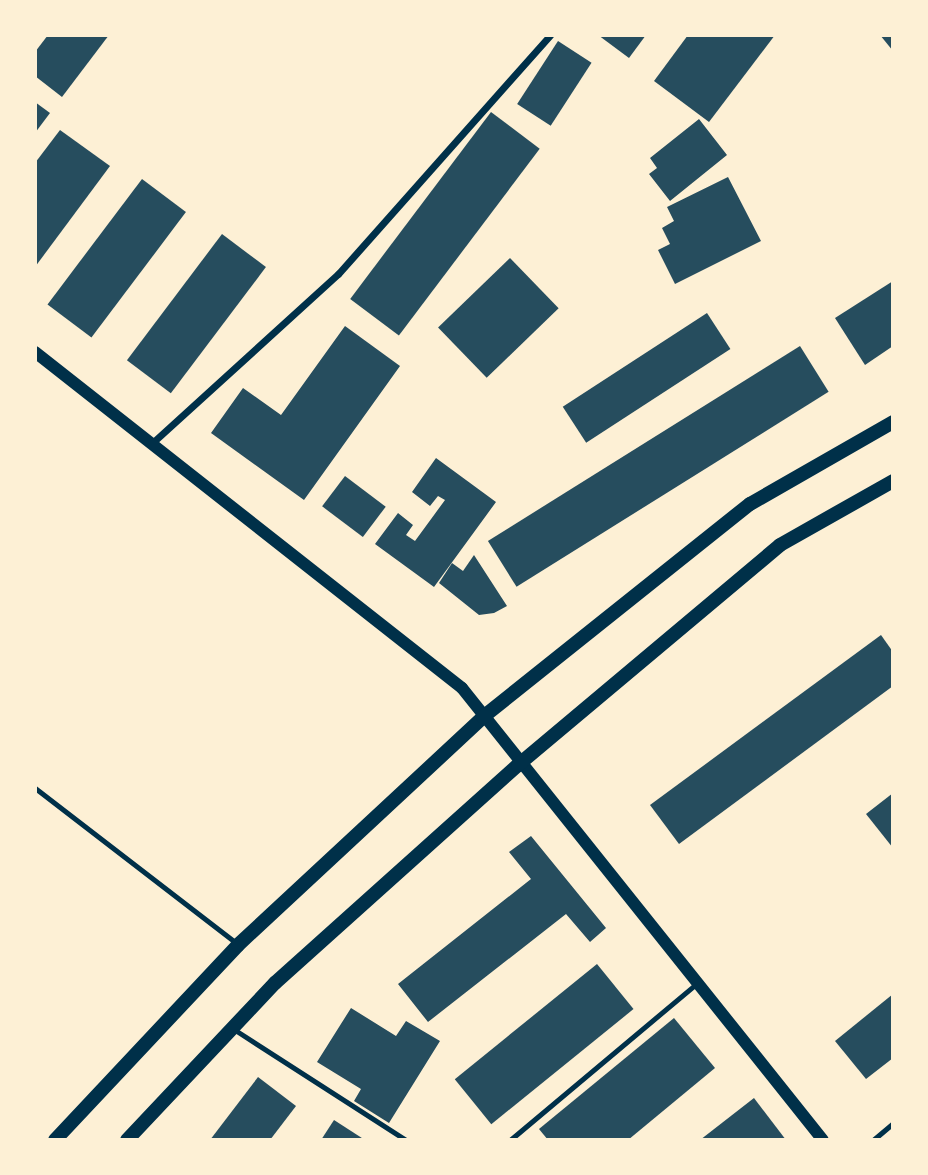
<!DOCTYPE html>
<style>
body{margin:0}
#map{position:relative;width:928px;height:1175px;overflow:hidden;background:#fdf0d5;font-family:"DM Sans",sans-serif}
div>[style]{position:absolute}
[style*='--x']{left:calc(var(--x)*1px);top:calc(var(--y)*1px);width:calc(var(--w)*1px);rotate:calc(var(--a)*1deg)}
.building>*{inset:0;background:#264d5e;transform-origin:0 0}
.service>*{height:5px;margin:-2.5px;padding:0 2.5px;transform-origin:2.5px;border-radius:2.5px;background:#003049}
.minor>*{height:7px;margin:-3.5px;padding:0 3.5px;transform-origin:3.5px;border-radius:3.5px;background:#003049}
.tertiary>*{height:12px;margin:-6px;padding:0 6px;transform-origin:6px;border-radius:6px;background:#003049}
.secondary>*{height:14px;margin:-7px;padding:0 7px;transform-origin:7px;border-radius:7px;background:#003049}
span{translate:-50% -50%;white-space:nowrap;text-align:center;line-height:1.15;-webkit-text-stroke:7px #fdf0d5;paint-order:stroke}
.frame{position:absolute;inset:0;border:37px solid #fdf0d5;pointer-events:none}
</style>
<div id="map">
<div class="building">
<div style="clip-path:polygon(48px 35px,109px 35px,62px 97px,35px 76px,35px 52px)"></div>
<div style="clip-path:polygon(598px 35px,646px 35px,629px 58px)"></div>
<div style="clip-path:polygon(688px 35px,775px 35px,709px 122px,654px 81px)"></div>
<div style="clip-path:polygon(880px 35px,893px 35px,893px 51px)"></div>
<div style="left:558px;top:41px;width:40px;height:75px;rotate:33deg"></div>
<div style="clip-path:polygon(35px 102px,50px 113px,35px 133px)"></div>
<div style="left:491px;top:112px;width:61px;height:234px;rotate:37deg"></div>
<div style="clip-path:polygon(699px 119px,727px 155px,670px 201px,649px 174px,657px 168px,650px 158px)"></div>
<div style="clip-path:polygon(60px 130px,110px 166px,35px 267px,35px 163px)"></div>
<div style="clip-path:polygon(728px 177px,761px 241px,675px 284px,658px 250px,670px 244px,662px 228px,674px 221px,667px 207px)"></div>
<div style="left:142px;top:179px;width:55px;height:157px;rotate:37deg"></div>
<div style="left:222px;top:234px;width:55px;height:158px;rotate:37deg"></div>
<div style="left:510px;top:258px;width:70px;height:100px;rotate:46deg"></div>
<div style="clip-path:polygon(893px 281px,893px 346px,865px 365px,835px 318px)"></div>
<div style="left:707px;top:313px;width:43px;height:172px;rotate:57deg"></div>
<div style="clip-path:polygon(345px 326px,400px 366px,304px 500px,211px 433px,243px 388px,281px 415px)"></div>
<div style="left:800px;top:346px;width:54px;height:368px;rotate:58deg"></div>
<div style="clip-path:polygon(436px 458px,496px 502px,434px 587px,375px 544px,398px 513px,413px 525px,406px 535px,415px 541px,445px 500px,438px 496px,430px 506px,412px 492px)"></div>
<div style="left:345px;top:476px;width:51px;height:38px;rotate:37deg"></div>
<div style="clip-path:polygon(474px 555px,507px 606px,494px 613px,479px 615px,439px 583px,452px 563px,463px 571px)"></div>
<div style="clip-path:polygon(881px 635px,893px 652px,893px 686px,679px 844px,650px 805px)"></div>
<div style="clip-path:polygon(893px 793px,893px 848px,866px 814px)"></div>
<div style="clip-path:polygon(531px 836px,606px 928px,590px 942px,566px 914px,428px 1022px,398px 984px,531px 879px,509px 852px)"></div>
<div style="left:597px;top:964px;width:58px;height:183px;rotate:51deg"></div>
<div style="clip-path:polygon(893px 994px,893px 1058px,866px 1079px,835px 1041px)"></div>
<div style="clip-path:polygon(351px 1008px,396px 1036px,406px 1021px,440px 1041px,389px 1123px,354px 1101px,361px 1089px,317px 1062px)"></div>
<div style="clip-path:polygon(674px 1018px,715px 1068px,628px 1140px,548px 1140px,539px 1129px)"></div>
<div style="clip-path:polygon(258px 1077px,296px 1106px,270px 1140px,210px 1140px)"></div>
<div style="clip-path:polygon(754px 1098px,786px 1140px,700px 1140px)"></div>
<div style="clip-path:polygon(334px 1120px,365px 1140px,321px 1140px)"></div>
</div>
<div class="service">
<div style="--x:35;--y:788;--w:254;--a:37.6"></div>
<div style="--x:235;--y:1030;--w:203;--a:32.8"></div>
<div style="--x:510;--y:1140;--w:243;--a:-40"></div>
<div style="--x:873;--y:1140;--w:26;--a:-40"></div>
</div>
<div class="minor">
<div style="--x:151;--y:444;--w:253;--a:-42.3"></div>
<div style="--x:338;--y:274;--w:319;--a:-48.4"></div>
</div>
<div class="tertiary">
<div style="--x:35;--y:352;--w:543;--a:38.2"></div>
<div style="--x:462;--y:688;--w:578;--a:51.39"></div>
</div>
<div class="secondary">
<div style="--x:55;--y:1140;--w:267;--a:-46.8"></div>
<div style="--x:238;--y:945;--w:335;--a:-42.9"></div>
<div style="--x:483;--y:717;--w:342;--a:-38.6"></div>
<div style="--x:750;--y:504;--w:165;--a:-29.8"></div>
<div style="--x:127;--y:1140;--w:216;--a:-46.7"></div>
<div style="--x:275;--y:983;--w:326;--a:-41.9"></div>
<div style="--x:518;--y:765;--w:342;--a:-40"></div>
<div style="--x:780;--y:545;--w:130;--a:-29.5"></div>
</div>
<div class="frame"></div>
</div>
